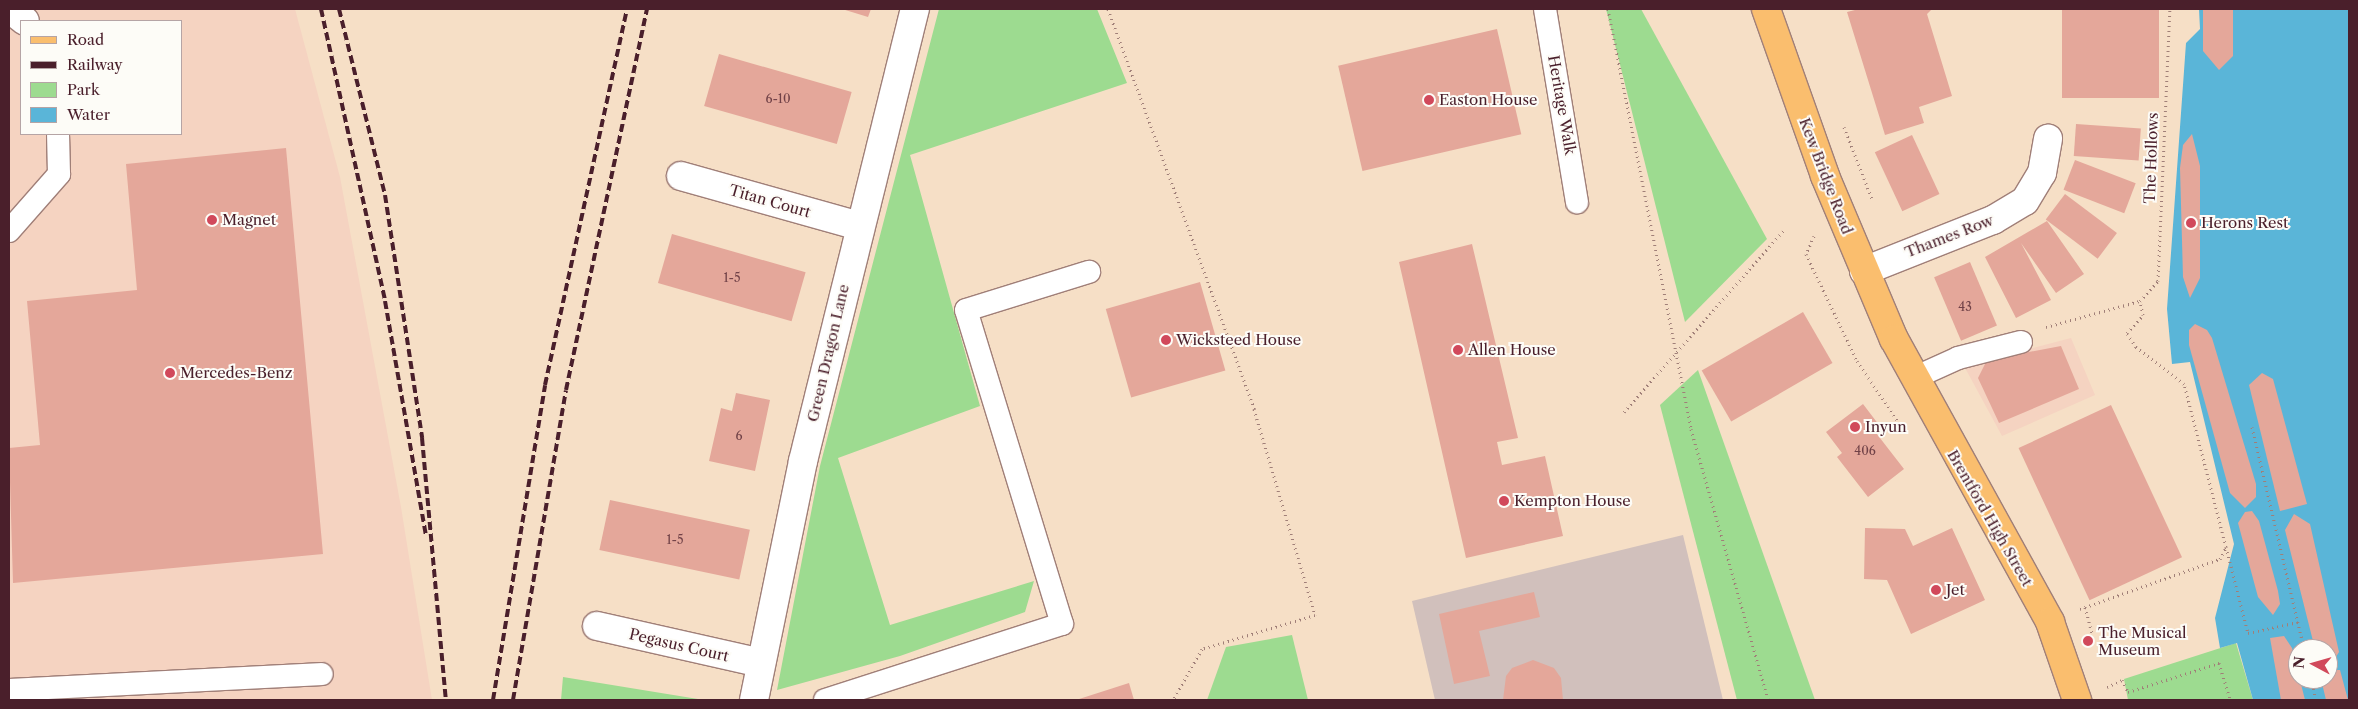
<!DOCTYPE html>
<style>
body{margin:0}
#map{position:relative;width:2358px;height:709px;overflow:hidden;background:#f6dfc6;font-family:"Libre Caslon Text",serif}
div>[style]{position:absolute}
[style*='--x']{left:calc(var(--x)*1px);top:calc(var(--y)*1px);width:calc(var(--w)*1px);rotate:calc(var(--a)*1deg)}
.built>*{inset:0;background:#f5d3c1}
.industrial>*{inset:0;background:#d1c0bc}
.green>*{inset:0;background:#9ddb90}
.water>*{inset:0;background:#5ab5d8}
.building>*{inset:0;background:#e4a79a;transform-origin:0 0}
.path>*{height:3px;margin-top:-1.5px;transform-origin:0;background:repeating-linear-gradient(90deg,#a07f78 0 1px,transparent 0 5px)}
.roads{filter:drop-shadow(1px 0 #a07f78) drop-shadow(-1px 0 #a07f78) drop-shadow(0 1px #a07f78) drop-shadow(0 -1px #a07f78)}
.lane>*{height:22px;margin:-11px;padding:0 11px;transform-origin:11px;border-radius:11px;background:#fff}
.street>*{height:28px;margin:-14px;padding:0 14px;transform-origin:14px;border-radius:14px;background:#fff}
.primary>*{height:28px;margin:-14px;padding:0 14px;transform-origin:14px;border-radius:14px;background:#fabe6e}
.rail>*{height:4px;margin-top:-2px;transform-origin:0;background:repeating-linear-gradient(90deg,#4a1f2b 0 8px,transparent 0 12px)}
.dots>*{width:14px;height:14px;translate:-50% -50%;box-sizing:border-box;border:2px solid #fdfcf7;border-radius:50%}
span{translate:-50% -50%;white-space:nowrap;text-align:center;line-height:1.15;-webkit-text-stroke:4px #fdfcf7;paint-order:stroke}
.number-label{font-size:12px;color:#704147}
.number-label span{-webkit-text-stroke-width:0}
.poi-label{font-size:15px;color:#4a1f2b}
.left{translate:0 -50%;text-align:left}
.street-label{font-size:15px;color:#4a1f2b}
.frame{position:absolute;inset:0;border:10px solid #4a1f2b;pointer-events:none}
.legend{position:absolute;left:20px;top:20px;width:162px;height:115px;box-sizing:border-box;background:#fdfcf7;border:1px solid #b5a4a5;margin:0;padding:6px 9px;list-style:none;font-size:15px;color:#4a1f2b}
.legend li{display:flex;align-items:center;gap:10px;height:25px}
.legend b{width:25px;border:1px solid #b5a4a5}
.north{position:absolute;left:2288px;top:639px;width:50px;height:50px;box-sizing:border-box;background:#fdfcf7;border:1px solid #b5a4a5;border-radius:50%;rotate:276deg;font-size:14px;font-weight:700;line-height:20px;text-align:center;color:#4a1f2b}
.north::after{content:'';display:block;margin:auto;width:18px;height:22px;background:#d1495b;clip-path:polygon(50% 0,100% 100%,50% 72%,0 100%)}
</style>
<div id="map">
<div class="built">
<div style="clip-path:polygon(evenodd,9px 9px,295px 9px,340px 177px,401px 507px,432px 700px,9px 700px,9px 9px,21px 21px,181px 21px,181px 134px,21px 134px,21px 21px)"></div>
<div style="clip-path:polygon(2071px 338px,2095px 395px,2002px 436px,1964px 366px)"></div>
</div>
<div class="industrial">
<div style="clip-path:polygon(1683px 535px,1723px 700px,1435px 700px,1412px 601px)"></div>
</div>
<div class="green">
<div style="clip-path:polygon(939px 9px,1097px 9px,1127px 83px,910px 155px,980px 406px,838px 458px,890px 625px,1034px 581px,1025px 612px,900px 656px,777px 690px,820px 466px)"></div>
<div style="clip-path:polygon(1606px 9px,1641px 9px,1767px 239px,1685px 322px)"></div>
<div style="clip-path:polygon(1698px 370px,1815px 700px,1737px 700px,1660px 405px)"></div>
<div style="clip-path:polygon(1292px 635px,1308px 700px,1207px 700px,1226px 647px)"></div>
<div style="clip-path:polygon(2236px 643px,2253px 700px,2128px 700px,2124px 679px)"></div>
<div style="clip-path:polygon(563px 677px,704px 700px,561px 700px)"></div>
</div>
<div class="water">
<div style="clip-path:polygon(evenodd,2199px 9px,2349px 9px,2349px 700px,2253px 700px,2237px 643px,2220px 648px,2215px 618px,2234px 544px,2190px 362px,2172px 364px,2167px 309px,2186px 43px,2200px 29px,2199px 9px,2298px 649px,2328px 649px,2328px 679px,2298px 679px,2298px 649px)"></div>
</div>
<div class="building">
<div style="clip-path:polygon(842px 9px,871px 9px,868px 17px)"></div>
<div style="clip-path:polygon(1859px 9px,1932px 9px,1927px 14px,1952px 96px,1919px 107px,1924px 123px,1885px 135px,1847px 12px)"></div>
<div style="left:2062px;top:9px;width:97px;height:89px"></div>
<div style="clip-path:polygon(2203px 9px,2233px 9px,2233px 56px,2219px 70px,2203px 51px)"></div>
<div style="left:1497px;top:29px;width:108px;height:163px;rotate:77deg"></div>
<div style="left:719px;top:54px;width:138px;height:54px;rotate:16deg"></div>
<div style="left:2076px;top:124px;width:65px;height:32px;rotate:4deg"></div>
<div style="clip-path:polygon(2192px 134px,2200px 166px,2200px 278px,2190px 298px,2183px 277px,2180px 168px,2183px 145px)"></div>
<div style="left:1912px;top:135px;width:65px;height:41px;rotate:65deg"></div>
<div style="clip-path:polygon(286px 148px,323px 554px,13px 583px,9px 448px,40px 445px,27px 301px,137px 290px,126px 164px)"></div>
<div style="left:2075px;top:160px;width:65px;height:32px;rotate:21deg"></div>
<div style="left:2065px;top:194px;width:65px;height:32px;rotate:37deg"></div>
<div style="clip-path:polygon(2047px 221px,2084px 274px,2056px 293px,2021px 243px,2051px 300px,2016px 318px,1985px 257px)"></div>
<div style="left:672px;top:234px;width:139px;height:51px;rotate:16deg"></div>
<div style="clip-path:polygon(1472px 244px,1518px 438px,1497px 442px,1502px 465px,1545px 456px,1563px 536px,1466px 558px,1399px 262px)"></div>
<div style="left:1970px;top:262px;width:69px;height:39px;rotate:67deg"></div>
<div style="left:1200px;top:282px;width:92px;height:98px;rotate:74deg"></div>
<div style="left:1803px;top:312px;width:59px;height:117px;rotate:60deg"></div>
<div style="clip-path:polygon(2195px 324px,2207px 330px,2212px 338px,2256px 484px,2256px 497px,2245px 508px,2230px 493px,2189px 345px,2189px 330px)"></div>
<div style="clip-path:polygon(2061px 346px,2079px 389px,1999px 423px,1978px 378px,1987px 360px)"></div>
<div style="clip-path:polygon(2262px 373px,2273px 379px,2307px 504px,2280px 511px,2249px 385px)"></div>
<div style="clip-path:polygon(736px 393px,770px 400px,755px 471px,709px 461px,721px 408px,732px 411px)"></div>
<div style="clip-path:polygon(1863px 404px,1879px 425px,1873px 429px,1904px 469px,1868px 497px,1837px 457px,1842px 453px,1826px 432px)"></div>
<div style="left:2111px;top:405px;width:168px;height:102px;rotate:65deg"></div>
<div style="left:610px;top:500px;width:143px;height:51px;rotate:12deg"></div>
<div style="clip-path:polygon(2252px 511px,2259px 521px,2278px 591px,2280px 604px,2273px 615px,2258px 597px,2238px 523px,2245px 512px)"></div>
<div style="clip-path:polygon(2294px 514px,2310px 524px,2339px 652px,2331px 665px,2328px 649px,2315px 649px,2285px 530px)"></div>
<div style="clip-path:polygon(1865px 528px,1905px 529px,1913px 546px,1952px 528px,1985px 600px,1911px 634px,1887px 580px,1864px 579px)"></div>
<div style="clip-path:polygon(1534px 592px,1540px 617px,1479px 631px,1490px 676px,1454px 684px,1439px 614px)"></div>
<div style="clip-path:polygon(2284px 636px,2292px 648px,2305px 700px,2281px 700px,2270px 638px)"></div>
<div style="clip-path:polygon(1533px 660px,1554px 668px,1561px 678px,1563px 700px,1503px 700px,1506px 676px,1512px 668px)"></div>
<div style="clip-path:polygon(2328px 670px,2340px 670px,2348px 700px,2326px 700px,2321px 679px,2328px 679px)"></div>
<div style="clip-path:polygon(1129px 683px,1134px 700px,1076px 700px)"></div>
</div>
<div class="path">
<div style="--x:1108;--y:9;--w:426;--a:69.9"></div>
<div style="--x:1254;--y:409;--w:215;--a:73.5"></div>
<div style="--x:1315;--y:615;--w:118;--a:163.3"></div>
<div style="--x:1202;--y:649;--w:59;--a:119.6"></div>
<div style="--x:1608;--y:9;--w:428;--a:78.8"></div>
<div style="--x:1691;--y:429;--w:282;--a:74.1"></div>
<div style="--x:1844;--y:127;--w:77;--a:68.7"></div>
<div style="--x:1814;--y:236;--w:20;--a:114"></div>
<div style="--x:1806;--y:254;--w:119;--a:64.5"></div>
<div style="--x:1857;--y:361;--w:87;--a:55.8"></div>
<div style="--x:2140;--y:301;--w:27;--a:-48"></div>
<div style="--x:2158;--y:281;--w:272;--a:-87.5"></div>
<div style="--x:2046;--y:327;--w:98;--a:-15.5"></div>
<div style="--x:1624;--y:412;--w:244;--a:-48.7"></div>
<div style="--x:2252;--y:427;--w:228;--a:76.8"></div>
<div style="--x:2226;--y:547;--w:89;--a:75.7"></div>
<div style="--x:2248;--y:633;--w:51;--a:-12.4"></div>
<div style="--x:2085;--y:607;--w:27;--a:75"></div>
<div style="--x:2080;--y:609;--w:149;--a:-19.7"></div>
<div style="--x:2220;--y:559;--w:13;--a:-63"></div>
<div style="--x:2226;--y:547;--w:168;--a:-104.4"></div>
<div style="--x:2184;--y:384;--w:61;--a:-142.4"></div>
<div style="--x:2136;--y:347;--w:17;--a:-123"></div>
<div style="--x:2127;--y:333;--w:24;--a:-48"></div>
<div style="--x:2143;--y:315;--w:14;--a:-102"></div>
<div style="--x:2311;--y:679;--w:22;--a:77"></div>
<div style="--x:2107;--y:687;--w:17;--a:-25"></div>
<div style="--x:2122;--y:680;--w:13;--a:63"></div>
<div style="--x:2128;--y:692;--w:96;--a:-17.7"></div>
<div style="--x:2219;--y:663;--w:39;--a:73"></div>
</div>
<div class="roads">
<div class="lane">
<div style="--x:1545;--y:9;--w:196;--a:80.6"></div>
<div style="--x:9;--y:231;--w:76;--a:-48.7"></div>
<div style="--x:59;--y:174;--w:40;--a:-91.4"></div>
<div style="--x:1914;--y:378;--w:48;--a:-24.4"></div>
<div style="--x:1958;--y:358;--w:65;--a:-14.3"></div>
<div style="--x:9;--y:690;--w:313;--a:-2.9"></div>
<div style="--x:825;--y:700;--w:249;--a:-17.8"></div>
<div style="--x:1062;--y:624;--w:328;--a:-107"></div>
<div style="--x:966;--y:310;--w:129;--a:-17.2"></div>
</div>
<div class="street">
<div style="--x:10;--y:9;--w:19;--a:39"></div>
<div style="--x:681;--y:176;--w:185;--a:15.7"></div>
<div style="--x:1864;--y:271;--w:139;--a:-21.6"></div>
<div style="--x:1993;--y:220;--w:37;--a:-31"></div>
<div style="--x:2025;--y:201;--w:33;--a:-59"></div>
<div style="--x:2042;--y:173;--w:35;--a:-80"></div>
<div style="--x:597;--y:626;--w:168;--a:12.7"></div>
<div style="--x:754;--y:700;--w:244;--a:-78.4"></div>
<div style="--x:803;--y:461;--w:466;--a:-76.1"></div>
</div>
<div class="primary">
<div style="--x:1766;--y:9;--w:177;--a:70.5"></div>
<div style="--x:1825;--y:176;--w:177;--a:67.1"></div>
<div style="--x:1894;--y:339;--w:323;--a:61.1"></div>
<div style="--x:2050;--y:622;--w:83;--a:70.9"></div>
</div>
</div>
<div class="rail">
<div style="--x:321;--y:9;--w:299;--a:77.6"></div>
<div style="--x:385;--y:301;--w:238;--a:80.1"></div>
<div style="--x:339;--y:9;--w:192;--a:76.1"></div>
<div style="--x:385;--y:195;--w:246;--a:81.3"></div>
<div style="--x:422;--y:438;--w:263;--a:84.8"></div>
<div style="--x:493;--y:700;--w:319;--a:-80.6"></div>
<div style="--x:545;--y:385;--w:385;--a:-77.7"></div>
<div style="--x:513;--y:700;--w:314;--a:-80.3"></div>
<div style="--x:566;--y:390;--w:390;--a:-78"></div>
</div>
<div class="dots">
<div style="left:1429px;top:100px;background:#d1495b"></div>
<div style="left:212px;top:220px;background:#d1495b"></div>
<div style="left:2191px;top:223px;background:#d1495b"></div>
<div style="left:1166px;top:340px;background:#d1495b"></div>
<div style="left:1458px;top:350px;background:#d1495b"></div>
<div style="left:170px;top:373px;background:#d1495b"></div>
<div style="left:1855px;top:427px;background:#d1495b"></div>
<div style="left:1504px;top:501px;background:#d1495b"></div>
<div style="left:1936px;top:590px;background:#d1495b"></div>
<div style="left:2088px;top:641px;background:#d1495b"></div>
</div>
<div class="number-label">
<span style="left:778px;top:99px">6-10</span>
<span style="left:732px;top:278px">1-5</span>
<span style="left:1965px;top:307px">43</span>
<span style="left:739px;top:436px">6</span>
<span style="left:1865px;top:451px">406</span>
<span style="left:675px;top:540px">1-5</span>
</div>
<div class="poi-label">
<span class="left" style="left:1439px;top:100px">Easton House</span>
<span class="left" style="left:222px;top:220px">Magnet</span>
<span class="left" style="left:2201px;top:223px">Herons Rest</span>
<span class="left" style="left:1176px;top:340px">Wicksteed House</span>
<span class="left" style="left:1468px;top:350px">Allen House</span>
<span class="left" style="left:180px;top:373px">Mercedes-Benz</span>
<span class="left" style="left:1865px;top:427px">Inyun</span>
<span class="left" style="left:1514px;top:501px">Kempton House</span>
<span class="left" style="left:1946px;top:590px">Jet</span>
<span class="left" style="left:2098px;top:641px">The Musical<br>Museum</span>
</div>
<div class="street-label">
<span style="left:1562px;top:105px;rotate:80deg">Heritage Walk</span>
<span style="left:2151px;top:158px;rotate:-88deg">The Hollows</span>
<span style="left:1826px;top:176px;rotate:69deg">Kew Bridge Road</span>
<span style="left:770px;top:201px;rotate:16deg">Titan Court</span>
<span style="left:1949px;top:236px;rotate:-21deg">Thames Row</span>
<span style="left:828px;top:353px;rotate:-77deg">Green Dragon Lane</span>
<span style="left:1990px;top:518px;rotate:60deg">Brentford High Street</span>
<span style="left:679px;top:645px;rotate:13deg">Pegasus Court</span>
</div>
<div class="frame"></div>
<ul class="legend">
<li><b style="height:6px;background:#fabe6e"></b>Road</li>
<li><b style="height:6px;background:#4a1f2b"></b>Railway</li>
<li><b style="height:14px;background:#9ddb90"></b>Park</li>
<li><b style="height:14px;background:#5ab5d8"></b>Water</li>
</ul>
<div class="north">N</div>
</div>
